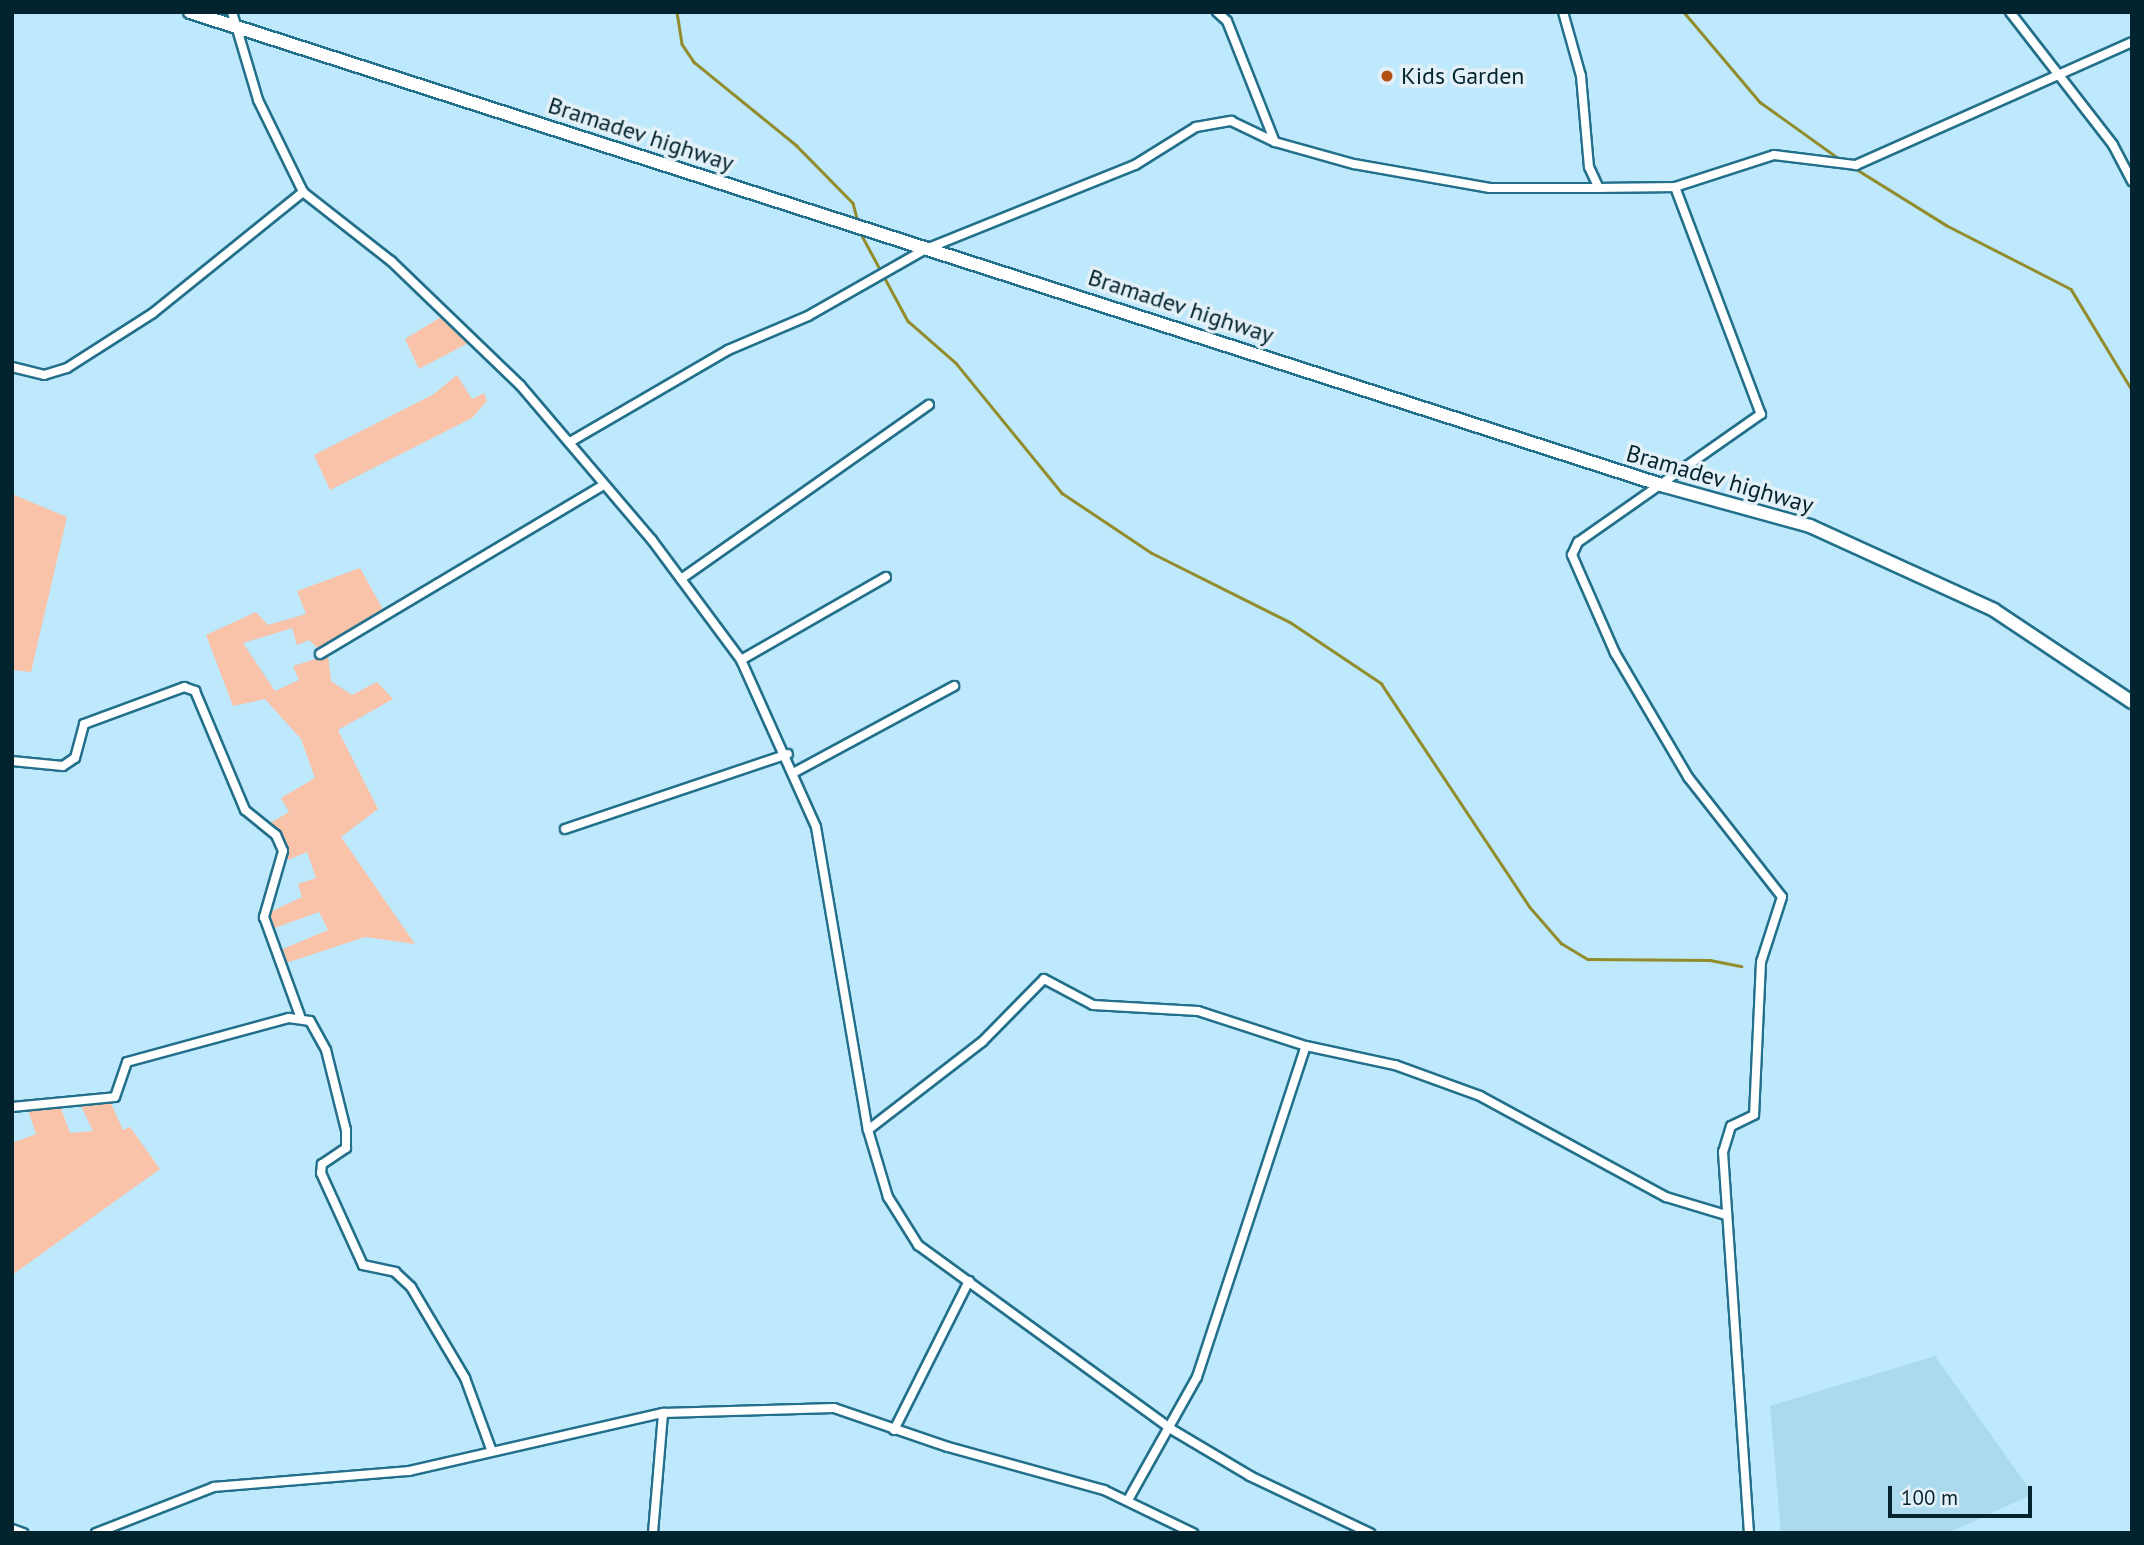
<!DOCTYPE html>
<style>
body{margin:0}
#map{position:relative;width:2144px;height:1545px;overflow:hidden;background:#bee8fb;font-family:"PT Sans",sans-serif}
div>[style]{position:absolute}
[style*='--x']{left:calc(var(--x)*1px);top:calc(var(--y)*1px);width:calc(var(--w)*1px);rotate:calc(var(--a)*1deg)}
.built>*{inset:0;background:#abdaee}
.green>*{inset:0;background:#f9c3aa}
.stream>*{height:2.5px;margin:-1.25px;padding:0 1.25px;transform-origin:1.25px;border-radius:1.25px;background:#928c2d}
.roads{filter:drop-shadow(2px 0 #22708b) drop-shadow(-2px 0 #22708b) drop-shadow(0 2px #22708b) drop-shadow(0 -2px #22708b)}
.street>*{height:8px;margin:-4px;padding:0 4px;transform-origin:4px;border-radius:4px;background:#fff}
.secondary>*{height:12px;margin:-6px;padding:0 6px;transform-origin:6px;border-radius:6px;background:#fff}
.dots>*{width:19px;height:19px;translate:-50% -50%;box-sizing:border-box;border:4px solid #e3f0f7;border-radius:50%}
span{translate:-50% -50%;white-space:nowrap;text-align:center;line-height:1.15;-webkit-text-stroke:7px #e3f0f7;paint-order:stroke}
.poi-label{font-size:24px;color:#03232e}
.left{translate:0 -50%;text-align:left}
.street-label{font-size:24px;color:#03232e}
.frame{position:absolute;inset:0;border:14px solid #03232e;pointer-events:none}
.scale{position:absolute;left:1888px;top:1486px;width:144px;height:32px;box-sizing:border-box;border:4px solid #03232e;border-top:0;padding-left:9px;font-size:21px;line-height:24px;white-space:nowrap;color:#03232e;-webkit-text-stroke:5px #e3f0f7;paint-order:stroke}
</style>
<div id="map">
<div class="built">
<div style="clip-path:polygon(1935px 1356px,2033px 1494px,1948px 1533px,1781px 1533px,1770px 1406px)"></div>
</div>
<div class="green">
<div style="clip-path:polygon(441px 317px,470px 342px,419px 369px,405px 339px)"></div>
<div style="clip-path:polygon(457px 375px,472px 399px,484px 393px,487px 401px,472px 418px,330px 490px,314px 455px,434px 394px)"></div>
<div style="clip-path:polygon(12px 494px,67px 517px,31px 672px,12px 670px)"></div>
<div style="clip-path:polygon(360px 568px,386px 615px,320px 650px,309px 640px,297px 645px,292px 628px,243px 643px,275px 691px,299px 680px,293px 666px,328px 655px,331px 681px,352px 695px,377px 682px,393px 699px,338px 730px,378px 809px,341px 837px,415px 944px,365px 937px,283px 964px,278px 951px,328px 930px,319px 912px,272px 929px,270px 912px,302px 897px,298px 884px,316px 878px,307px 852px,288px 860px,270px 823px,289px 812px,281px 798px,315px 778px,301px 739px,265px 699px,233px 706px,206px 635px,256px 612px,268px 625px,306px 614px,297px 591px)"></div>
<div style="clip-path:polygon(110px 1101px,123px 1130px,130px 1127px,160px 1169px,12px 1275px,12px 1143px,36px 1134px,28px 1110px,59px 1103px,70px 1133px,93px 1131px,79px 1102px)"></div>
</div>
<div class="stream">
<div style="--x:677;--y:12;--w:32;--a:81"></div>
<div style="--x:682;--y:44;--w:22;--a:56"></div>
<div style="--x:694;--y:62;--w:132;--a:39.1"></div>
<div style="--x:796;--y:145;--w:81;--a:45.5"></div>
<div style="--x:853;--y:203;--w:20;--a:75"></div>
<div style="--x:1684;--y:12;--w:118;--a:49.8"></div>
<div style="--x:1760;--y:102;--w:100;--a:35.6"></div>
<div style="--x:1853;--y:167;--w:110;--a:31.9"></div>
<div style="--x:1946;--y:225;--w:140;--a:27.1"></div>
<div style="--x:2071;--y:289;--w:118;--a:58.9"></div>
<div style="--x:860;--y:232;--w:101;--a:61.7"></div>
<div style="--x:908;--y:321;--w:64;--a:41.2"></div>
<div style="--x:956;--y:363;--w:168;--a:50.8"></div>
<div style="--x:1062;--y:493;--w:108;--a:33.7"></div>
<div style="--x:1152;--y:553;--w:154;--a:26.6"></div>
<div style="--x:1290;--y:622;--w:110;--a:33.8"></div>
<div style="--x:1381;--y:683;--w:268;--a:56.4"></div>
<div style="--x:1529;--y:906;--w:49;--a:49.1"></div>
<div style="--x:1561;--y:943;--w:31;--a:31"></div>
<div style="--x:1588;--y:959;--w:122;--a:0.5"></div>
<div style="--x:1710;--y:960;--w:32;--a:11"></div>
</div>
<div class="roads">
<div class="street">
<div style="--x:232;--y:12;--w:92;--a:73.5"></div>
<div style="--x:258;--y:100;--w:102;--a:63.9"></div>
<div style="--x:303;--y:192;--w:112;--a:38.1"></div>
<div style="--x:391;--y:261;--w:179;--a:43.9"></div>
<div style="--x:520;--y:385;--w:204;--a:49.6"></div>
<div style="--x:652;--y:540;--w:149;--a:53.4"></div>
<div style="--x:741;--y:660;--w:183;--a:65.8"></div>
<div style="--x:816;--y:827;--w:307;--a:80.3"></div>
<div style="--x:868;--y:1130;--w:70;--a:73.4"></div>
<div style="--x:888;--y:1197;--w:57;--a:58"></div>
<div style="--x:918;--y:1245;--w:313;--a:36"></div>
<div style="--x:1171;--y:1429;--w:92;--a:30.7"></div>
<div style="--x:1250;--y:1476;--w:133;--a:25.4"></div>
<div style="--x:1217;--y:12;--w:13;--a:42"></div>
<div style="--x:1227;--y:21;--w:130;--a:68.4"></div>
<div style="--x:1563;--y:12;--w:66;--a:74.3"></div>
<div style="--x:1581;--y:76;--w:91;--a:85"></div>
<div style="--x:1589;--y:167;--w:23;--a:65"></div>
<div style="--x:1599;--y:188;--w:76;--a:-0.8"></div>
<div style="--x:1675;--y:187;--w:243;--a:69.3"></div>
<div style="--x:1761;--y:414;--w:223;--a:145"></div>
<div style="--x:1578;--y:542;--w:14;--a:115"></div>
<div style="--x:1572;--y:555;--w:107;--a:66.3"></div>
<div style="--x:1615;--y:653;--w:144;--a:59.5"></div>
<div style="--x:1688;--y:777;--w:152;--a:51.9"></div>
<div style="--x:1782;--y:897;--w:68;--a:107.9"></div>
<div style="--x:1761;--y:962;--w:153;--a:92.6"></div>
<div style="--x:1754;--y:1115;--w:25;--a:154"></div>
<div style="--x:1731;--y:1126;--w:27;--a:107"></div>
<div style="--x:1723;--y:1152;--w:382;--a:86.1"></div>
<div style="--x:2010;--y:12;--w:168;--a:52.2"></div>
<div style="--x:2113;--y:145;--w:41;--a:62.2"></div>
<div style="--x:1675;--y:187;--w:104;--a:-17.9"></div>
<div style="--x:1774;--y:155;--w:83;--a:7"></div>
<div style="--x:1856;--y:165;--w:302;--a:-24"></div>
<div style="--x:12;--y:367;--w:33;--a:14"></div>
<div style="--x:44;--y:375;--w:24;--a:-17"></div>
<div style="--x:67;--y:368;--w:102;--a:-32.6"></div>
<div style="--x:153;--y:313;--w:193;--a:-38.9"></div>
<div style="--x:570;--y:442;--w:183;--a:-30.2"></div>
<div style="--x:728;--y:350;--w:87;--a:-23"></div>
<div style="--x:808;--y:316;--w:136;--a:-29.6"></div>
<div style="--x:926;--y:249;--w:225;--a:-21.9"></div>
<div style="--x:1135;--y:165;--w:72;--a:-31.9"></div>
<div style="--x:1196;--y:127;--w:36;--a:-10"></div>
<div style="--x:1231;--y:121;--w:49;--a:25.5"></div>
<div style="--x:1275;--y:142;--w:82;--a:15.6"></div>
<div style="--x:1354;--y:164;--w:138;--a:10"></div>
<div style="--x:1490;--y:188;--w:109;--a:0"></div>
<div style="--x:681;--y:579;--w:303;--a:-35.1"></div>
<div style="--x:320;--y:654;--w:330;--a:-30.8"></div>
<div style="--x:741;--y:660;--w:167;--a:-29.8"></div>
<div style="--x:12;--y:761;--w:51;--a:5.6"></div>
<div style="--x:63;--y:766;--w:14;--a:-34"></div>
<div style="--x:75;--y:758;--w:35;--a:-75"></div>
<div style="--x:84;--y:724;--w:107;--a:-20.3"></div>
<div style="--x:184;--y:687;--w:12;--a:20"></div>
<div style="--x:195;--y:691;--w:129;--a:67.2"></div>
<div style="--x:245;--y:810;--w:40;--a:39"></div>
<div style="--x:276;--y:835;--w:17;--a:66"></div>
<div style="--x:283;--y:851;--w:69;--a:106.1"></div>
<div style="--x:264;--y:917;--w:105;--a:70"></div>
<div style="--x:795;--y:772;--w:181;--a:-28.4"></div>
<div style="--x:565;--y:829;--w:235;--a:-18.6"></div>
<div style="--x:12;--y:1107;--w:103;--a:-5.5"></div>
<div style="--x:115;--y:1097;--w:37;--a:-71"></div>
<div style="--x:127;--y:1062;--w:168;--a:-15.2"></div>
<div style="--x:289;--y:1018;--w:21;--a:8"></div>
<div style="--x:310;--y:1021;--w:33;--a:61"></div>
<div style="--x:326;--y:1050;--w:82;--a:76"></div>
<div style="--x:346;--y:1130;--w:18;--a:90"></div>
<div style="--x:346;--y:1148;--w:29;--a:146"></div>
<div style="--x:322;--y:1164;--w:9;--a:96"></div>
<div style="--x:321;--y:1173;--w:101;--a:65.5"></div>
<div style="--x:363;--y:1265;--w:33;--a:12"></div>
<div style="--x:395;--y:1272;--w:22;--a:43"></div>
<div style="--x:411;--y:1287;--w:106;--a:59.3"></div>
<div style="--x:465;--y:1378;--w:76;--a:69.9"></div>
<div style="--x:868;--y:1130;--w:144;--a:-37.7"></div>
<div style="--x:982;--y:1042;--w:88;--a:-45.5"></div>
<div style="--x:1044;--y:979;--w:55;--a:28"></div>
<div style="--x:1093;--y:1005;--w:105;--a:3.3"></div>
<div style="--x:1198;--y:1011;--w:114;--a:18"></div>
<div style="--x:1306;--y:1046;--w:91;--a:12.1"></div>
<div style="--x:1395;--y:1065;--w:90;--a:20"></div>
<div style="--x:1480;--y:1096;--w:212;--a:28.5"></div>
<div style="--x:1666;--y:1197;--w:63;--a:16.7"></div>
<div style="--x:894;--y:1430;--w:167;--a:-63.3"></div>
<div style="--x:1128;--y:1500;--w:141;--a:-60.7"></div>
<div style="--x:1197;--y:1377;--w:348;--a:-71.8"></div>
<div style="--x:12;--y:1529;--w:12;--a:20"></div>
<div style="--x:96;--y:1533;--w:127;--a:-21.3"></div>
<div style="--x:214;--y:1487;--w:196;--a:-4.7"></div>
<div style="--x:409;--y:1471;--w:261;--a:-12.9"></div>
<div style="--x:663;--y:1413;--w:171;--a:-1.7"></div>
<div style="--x:834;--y:1408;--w:120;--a:18.9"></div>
<div style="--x:948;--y:1447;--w:162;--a:15.4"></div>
<div style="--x:1104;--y:1490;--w:99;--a:25.8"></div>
<div style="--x:653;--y:1533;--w:120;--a:-85.2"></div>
</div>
<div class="secondary">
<div style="--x:190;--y:12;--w:1549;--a:17.82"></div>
<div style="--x:1665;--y:486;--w:150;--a:15.4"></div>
<div style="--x:1810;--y:526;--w:202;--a:24.5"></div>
<div style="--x:1994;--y:610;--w:166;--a:33.7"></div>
</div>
</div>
<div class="dots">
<div style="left:1387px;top:76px;background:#b14f14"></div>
</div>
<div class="poi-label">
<span class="left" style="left:1401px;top:76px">Kids Garden</span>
</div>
<div class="street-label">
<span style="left:641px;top:134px;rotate:18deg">Bramadev highway</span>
<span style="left:1181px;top:306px;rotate:18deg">Bramadev highway</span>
<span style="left:1720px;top:479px;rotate:16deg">Bramadev highway</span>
</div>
<div class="frame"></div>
<div class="scale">100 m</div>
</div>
